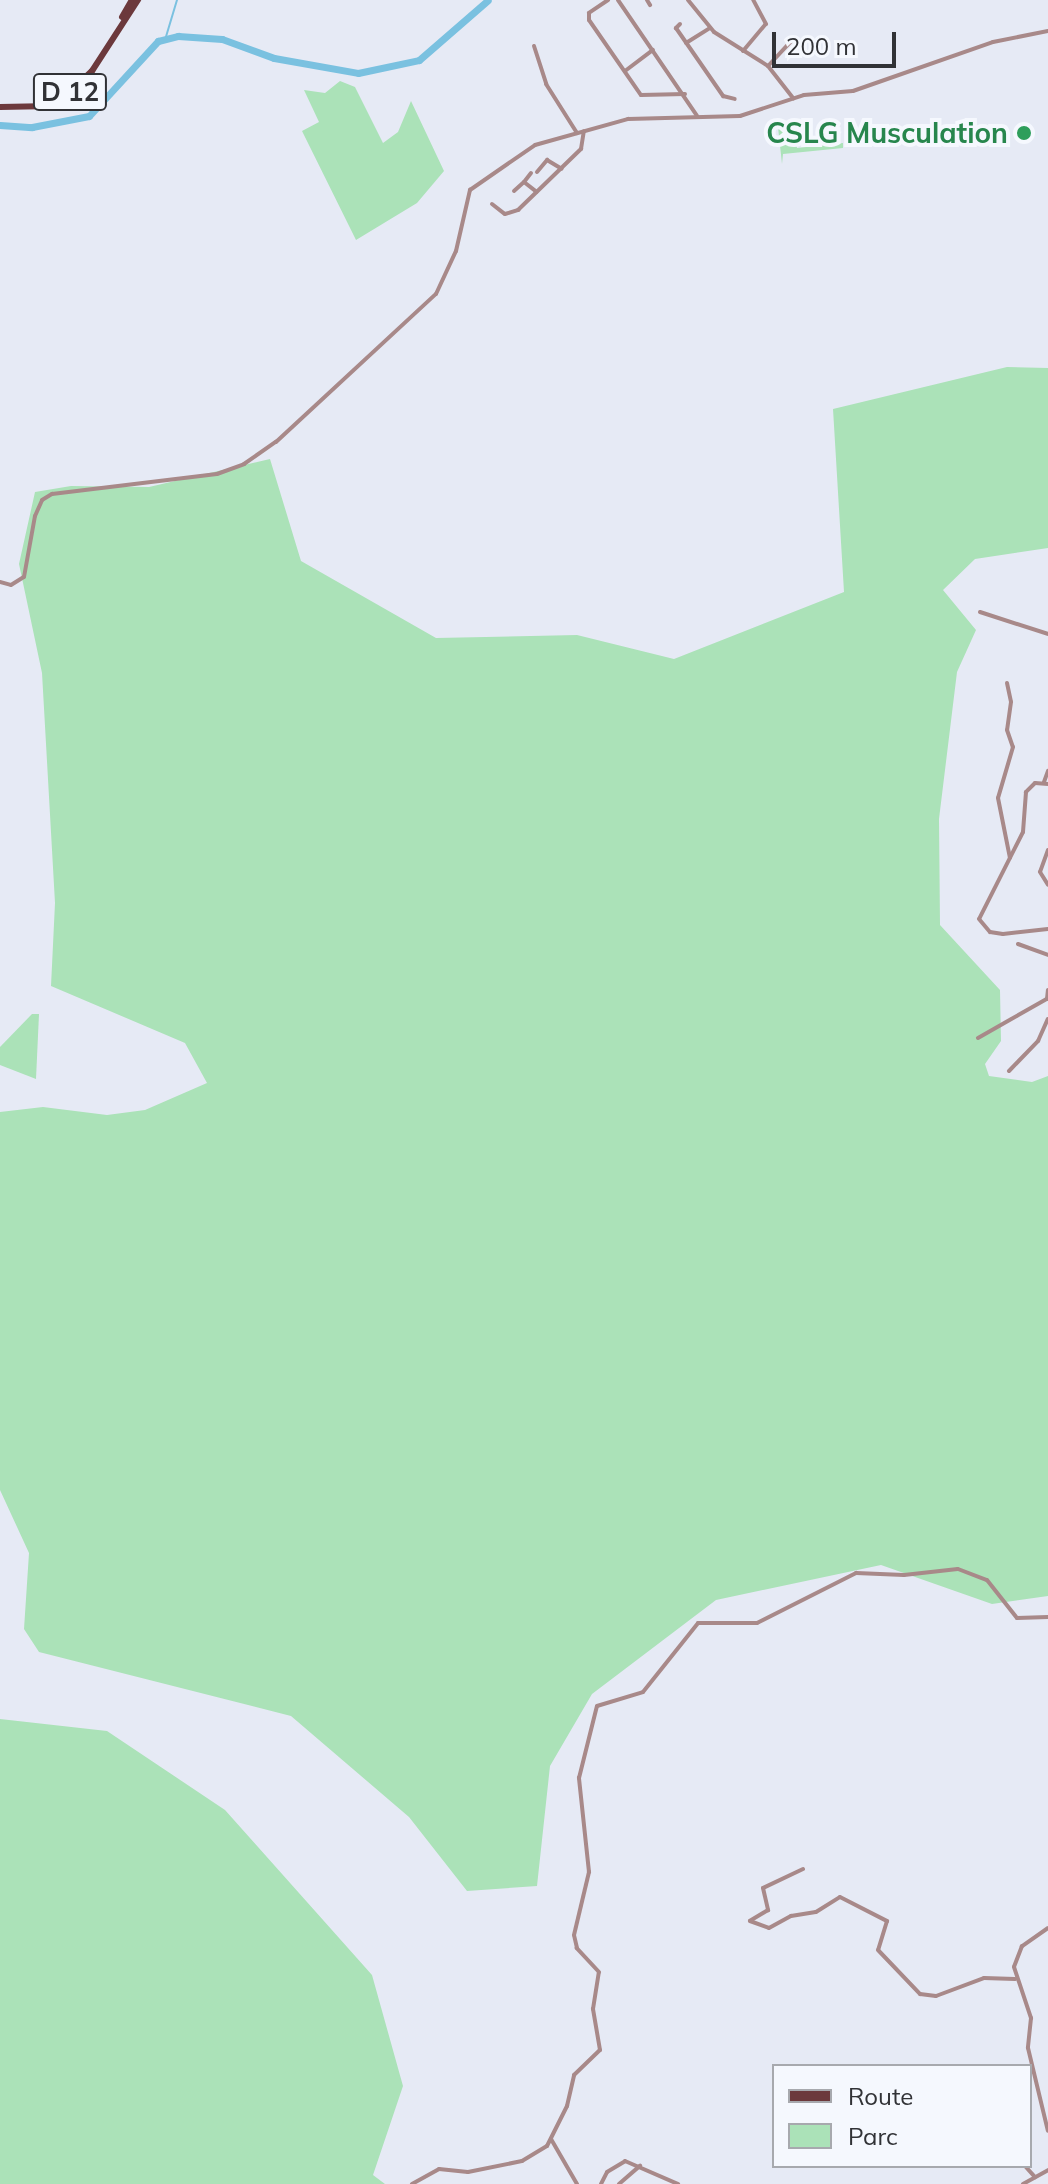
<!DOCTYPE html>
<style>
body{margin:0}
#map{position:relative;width:1048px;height:2184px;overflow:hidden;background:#e6eaf5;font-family:Mulish,sans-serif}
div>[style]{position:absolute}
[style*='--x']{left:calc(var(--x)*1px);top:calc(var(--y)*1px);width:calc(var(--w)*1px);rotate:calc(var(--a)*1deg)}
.green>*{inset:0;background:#abe2b8}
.stream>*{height:2px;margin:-1px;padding:0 1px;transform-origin:1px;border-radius:1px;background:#7ac1e0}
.river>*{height:7px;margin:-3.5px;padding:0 3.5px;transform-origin:3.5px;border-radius:3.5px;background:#7ac1e0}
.minor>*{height:4px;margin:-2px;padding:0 2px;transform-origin:2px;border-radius:2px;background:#a88989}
.major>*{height:6px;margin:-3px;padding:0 3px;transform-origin:3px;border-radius:3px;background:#6c393c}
.dots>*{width:22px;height:22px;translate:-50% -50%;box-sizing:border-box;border:4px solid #f5f8fe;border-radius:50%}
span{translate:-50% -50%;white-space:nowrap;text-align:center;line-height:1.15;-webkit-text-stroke:8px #f5f8fe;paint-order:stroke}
.shield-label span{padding:2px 6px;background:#f5f8fe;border:2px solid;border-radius:6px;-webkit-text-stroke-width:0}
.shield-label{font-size:26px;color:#313236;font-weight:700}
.leisure-label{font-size:28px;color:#27864d;font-weight:700}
.right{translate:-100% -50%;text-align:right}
.legend{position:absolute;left:772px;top:2064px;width:260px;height:104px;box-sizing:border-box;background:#f5f8fe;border:2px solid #a7a9ae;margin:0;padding:10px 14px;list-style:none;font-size:24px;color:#313236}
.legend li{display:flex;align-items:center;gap:16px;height:40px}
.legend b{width:40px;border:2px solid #a7a9ae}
.scale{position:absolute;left:772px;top:32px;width:124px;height:36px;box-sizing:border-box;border:4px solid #313236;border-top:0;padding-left:10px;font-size:24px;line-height:28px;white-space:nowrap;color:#313236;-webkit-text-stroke:6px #f5f8fe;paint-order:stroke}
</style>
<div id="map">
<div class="green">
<div style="clip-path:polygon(340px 81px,355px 87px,383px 143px,398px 132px,411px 101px,444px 171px,417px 203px,356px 240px,302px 131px,319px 122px,304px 90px,325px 93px)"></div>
<div style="clip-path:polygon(778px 127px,794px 127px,797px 148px,843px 143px,843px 148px,783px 154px,782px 164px)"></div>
<div style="clip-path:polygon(1007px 367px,1048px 368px,1048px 548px,975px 559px,943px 590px,976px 630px,957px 672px,939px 819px,940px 925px,1000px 990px,1001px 1041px,985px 1064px,989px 1076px,1032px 1082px,1048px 1076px,1048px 1596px,992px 1604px,881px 1565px,716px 1600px,592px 1694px,550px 1766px,537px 1886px,467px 1891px,409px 1817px,291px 1716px,39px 1652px,24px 1629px,29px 1553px,0 1490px,0 1112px,43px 1107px,107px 1115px,145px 1110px,207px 1083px,185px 1043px,51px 986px,55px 903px,42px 673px,19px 564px,35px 492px,71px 486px,149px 487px,270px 459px,301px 561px,436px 638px,577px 635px,674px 659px,844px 592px,833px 409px)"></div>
<div style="clip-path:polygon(32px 1014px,39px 1014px,36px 1079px,0 1065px,0 1047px)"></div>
<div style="clip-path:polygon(0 1719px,107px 1731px,225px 1810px,372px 1975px,403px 2086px,373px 2175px,385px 2184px,0 2184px)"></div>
</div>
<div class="stream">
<div style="--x:165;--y:40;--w:42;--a:-73.3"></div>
</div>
<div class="river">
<div style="--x:0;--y:125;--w:32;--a:4"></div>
<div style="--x:32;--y:127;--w:58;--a:-10.9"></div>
<div style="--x:89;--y:116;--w:102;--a:-47.4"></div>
<div style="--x:158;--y:41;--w:21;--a:-14"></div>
<div style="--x:178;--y:36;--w:44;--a:3.9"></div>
<div style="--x:222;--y:39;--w:55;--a:20.1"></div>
<div style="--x:274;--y:58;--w:85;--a:10.1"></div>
<div style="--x:358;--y:73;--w:62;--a:-12"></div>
<div style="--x:419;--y:60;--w:91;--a:-41"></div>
</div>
<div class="minor">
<div style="--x:608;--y:0;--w:23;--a:146"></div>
<div style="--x:589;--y:13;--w:7;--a:90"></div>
<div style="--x:589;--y:20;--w:91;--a:55.3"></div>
<div style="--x:641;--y:95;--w:44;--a:-1.3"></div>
<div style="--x:618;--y:0;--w:140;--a:55.7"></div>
<div style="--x:647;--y:0;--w:6;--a:59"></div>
<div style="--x:688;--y:0;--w:41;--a:50.9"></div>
<div style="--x:714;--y:32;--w:64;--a:32.2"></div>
<div style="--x:768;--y:66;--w:41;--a:52"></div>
<div style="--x:680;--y:24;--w:6;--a:135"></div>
<div style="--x:676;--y:28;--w:83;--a:55.3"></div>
<div style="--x:723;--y:96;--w:12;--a:14"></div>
<div style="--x:686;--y:43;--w:28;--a:-32"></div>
<div style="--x:534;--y:46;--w:40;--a:72"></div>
<div style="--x:546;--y:84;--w:58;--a:57.7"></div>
<div style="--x:743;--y:51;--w:35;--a:-50"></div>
<div style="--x:766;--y:24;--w:27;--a:-118"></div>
<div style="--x:768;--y:66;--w:34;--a:-47"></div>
<div style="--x:625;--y:71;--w:35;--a:-37"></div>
<div style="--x:537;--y:172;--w:16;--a:-50"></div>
<div style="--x:547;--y:160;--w:17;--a:31"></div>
<div style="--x:531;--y:173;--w:11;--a:128"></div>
<div style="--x:524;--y:182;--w:16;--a:38"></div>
<div style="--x:514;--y:191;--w:13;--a:-42"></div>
<div style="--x:492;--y:204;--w:16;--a:38"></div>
<div style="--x:505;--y:214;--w:14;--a:-17"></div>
<div style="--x:518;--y:210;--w:88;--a:-44.1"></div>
<div style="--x:581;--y:149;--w:18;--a:-81"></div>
<div style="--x:0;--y:582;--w:11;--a:15"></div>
<div style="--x:11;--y:585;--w:15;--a:-32"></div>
<div style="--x:24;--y:577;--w:62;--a:-79.8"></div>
<div style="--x:35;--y:516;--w:17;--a:-66"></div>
<div style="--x:42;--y:500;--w:12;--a:-31"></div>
<div style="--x:52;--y:494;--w:166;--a:-6.9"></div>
<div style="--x:217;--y:474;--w:29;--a:-20"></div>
<div style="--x:244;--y:464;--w:39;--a:-35"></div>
<div style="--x:276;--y:442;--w:218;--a:-42.8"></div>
<div style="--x:436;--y:294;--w:47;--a:-65.1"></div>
<div style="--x:456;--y:251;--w:63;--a:-77.1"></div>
<div style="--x:470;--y:190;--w:79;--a:-34.7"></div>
<div style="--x:535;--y:145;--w:97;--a:-15.6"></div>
<div style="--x:628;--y:119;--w:112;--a:-1.5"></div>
<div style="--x:740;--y:116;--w:67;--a:-18.2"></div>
<div style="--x:804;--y:95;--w:49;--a:-4.7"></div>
<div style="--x:853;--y:91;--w:148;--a:-19.3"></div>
<div style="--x:993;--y:42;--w:56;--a:-11.3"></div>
<div style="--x:980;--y:612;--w:71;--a:17.9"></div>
<div style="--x:1007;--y:683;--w:19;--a:78"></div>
<div style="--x:1011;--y:702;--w:28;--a:98"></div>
<div style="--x:1007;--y:730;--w:18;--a:71"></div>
<div style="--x:1013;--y:747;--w:53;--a:106.4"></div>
<div style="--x:998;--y:798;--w:61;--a:78.7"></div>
<div style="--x:1044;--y:782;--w:12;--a:-70"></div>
<div style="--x:1048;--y:784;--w:13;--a:-176"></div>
<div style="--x:1035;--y:783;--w:13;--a:135"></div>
<div style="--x:1026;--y:792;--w:40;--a:94.3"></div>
<div style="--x:1023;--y:832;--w:97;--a:116.8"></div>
<div style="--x:979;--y:919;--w:17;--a:50"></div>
<div style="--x:990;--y:932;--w:13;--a:9"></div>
<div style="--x:1003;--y:934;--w:45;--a:-6.3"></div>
<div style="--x:1048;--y:850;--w:23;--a:110"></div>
<div style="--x:1040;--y:872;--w:15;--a:58"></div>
<div style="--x:1018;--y:944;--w:32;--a:20"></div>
<div style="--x:1047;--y:999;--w:9;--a:-84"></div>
<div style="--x:978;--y:1038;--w:81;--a:-29.7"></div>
<div style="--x:1009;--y:1071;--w:42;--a:-46"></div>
<div style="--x:1038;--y:1041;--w:24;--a:-66"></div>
<div style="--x:803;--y:1869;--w:44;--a:154.6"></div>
<div style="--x:763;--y:1888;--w:23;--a:77"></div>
<div style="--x:768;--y:1910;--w:21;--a:149"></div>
<div style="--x:750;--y:1921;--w:20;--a:20"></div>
<div style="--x:769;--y:1928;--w:25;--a:-29"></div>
<div style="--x:791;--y:1916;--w:25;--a:-9"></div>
<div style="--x:816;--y:1912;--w:28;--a:-32"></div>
<div style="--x:840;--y:1897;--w:53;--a:27.1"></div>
<div style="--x:887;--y:1921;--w:30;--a:107"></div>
<div style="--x:878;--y:1950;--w:61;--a:46.3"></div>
<div style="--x:920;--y:1994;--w:16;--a:7"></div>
<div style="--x:936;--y:1996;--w:51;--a:-20.6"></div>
<div style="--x:984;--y:1978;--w:31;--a:2"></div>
<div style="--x:1048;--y:1928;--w:32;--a:145"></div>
<div style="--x:1022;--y:1946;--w:22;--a:111"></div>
<div style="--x:1014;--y:1967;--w:54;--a:71.6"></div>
<div style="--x:1031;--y:2018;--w:30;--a:96"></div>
<div style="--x:1028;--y:2048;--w:85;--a:76.5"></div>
<div style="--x:551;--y:2139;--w:52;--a:60"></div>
<div style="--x:1025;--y:2166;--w:15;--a:48"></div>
<div style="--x:412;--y:2184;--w:31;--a:-29"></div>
<div style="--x:439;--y:2169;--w:29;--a:6"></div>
<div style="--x:468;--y:2172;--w:55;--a:-11.5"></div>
<div style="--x:522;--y:2161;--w:29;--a:-31"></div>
<div style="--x:547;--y:2146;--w:45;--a:-63.4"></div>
<div style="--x:567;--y:2106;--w:32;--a:-77"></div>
<div style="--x:574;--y:2075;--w:36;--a:-44"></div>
<div style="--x:600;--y:2050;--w:42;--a:-99.7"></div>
<div style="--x:593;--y:2009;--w:37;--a:-81"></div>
<div style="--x:599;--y:1972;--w:33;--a:-133"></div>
<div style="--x:577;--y:1948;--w:13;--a:-103"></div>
<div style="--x:574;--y:1935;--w:65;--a:-76.6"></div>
<div style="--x:589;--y:1872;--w:95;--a:-96.1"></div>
<div style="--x:579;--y:1778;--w:74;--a:-76"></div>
<div style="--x:597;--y:1706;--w:48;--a:-16.9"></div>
<div style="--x:643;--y:1692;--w:88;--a:-51.4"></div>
<div style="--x:698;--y:1623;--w:59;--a:0"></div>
<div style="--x:757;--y:1623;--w:111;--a:-26.8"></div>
<div style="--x:856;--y:1573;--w:48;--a:2.4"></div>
<div style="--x:904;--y:1575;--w:54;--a:-6.3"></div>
<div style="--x:958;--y:1569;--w:31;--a:21"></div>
<div style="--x:987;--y:1580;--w:48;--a:51.7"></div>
<div style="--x:1017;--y:1618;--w:31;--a:-2"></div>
<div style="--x:601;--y:2184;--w:13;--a:-63"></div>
<div style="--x:607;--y:2172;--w:21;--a:-31"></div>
<div style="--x:625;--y:2161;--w:58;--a:23.5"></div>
<div style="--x:619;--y:2184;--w:28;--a:-41"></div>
<div style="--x:1023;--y:2184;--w:29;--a:-29"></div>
</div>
<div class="major">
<div style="--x:122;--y:17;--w:20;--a:-60"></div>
<div style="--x:0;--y:107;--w:39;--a:-1"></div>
<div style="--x:39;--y:106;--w:37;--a:-26"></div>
<div style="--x:72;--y:90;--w:28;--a:-44"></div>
<div style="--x:92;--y:71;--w:85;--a:-57.1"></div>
</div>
<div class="dots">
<div style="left:1024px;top:133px;background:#2e9e5b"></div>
</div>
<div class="shield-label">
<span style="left:70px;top:92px">D 12</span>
</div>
<div class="leisure-label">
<span class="right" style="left:1008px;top:133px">CSLG Musculation</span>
</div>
<ul class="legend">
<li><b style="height:10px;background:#6c393c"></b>Route</li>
<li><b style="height:22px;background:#abe2b8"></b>Parc</li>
</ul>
<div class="scale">200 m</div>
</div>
